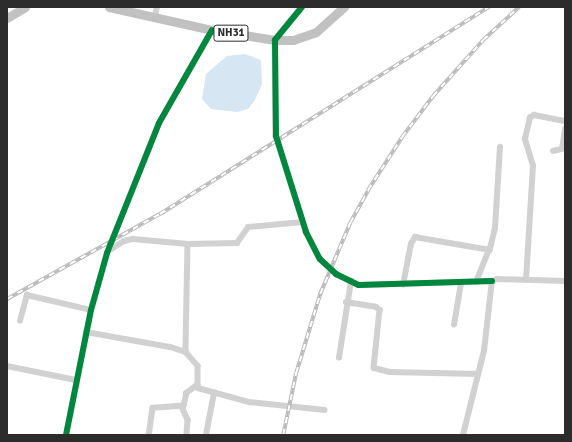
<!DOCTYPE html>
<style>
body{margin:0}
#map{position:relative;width:572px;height:442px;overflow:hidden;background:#fff;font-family:Signika,sans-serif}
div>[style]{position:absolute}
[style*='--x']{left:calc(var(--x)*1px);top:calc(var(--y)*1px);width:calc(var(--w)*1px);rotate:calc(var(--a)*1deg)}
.water>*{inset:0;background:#d6e6f2}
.minor>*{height:5.5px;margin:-2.75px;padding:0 2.75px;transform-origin:2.75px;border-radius:2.75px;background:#d1d1d1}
.trunk>*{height:9px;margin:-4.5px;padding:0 4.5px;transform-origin:4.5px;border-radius:4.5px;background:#c1c1c1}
.rail>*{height:3.5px;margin-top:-1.75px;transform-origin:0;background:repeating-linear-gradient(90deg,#fff 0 6px,#b8b8b8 0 12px);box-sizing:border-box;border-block:1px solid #b8b8b8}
.cycleway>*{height:6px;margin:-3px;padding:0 3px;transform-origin:3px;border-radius:3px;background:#00873e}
span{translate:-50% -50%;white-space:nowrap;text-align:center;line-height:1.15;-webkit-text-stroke:4px #fff;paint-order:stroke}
.shield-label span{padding:1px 3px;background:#fff;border:1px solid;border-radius:3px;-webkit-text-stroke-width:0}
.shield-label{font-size:11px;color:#2c2c2c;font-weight:700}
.frame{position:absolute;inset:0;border:8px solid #2c2c2c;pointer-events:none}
</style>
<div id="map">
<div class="water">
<div style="clip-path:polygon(245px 54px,261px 60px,262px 84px,255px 100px,248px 109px,237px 112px,211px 109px,202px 99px,206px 74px,227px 56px)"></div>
</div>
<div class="minor">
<div style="--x:302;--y:7;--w:43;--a:129.3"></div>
<div style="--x:275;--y:40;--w:96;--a:89.4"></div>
<div style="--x:276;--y:136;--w:101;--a:72.6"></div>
<div style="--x:306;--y:232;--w:30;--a:63"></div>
<div style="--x:320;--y:259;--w:22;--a:43"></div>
<div style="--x:336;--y:274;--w:25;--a:26"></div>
<div style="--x:359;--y:285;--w:133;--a:-1.7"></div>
<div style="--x:155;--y:17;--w:10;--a:-79"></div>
<div style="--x:553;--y:151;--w:9;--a:-13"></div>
<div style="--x:562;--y:149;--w:20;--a:-81"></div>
<div style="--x:188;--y:244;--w:49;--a:-1.2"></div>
<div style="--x:237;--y:243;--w:19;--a:-55"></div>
<div style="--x:248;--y:227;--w:55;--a:-5.2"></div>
<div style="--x:107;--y:252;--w:20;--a:-33"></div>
<div style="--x:124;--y:241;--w:9;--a:-13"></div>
<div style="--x:133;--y:239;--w:55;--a:5.2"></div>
<div style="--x:188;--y:244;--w:108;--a:91.1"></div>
<div style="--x:526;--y:280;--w:114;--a:-86.5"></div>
<div style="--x:533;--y:166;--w:28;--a:-107"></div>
<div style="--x:525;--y:139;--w:22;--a:-77"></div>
<div style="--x:530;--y:118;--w:5;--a:-37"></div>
<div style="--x:534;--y:115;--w:32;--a:11"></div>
<div style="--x:476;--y:282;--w:40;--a:-68"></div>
<div style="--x:491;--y:245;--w:17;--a:-77"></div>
<div style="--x:495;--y:228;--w:81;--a:-86.5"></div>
<div style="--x:403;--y:285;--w:42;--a:-79"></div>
<div style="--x:411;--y:244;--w:8;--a:-60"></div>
<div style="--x:415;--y:237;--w:76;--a:9.8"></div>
<div style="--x:346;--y:302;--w:30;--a:9"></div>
<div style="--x:376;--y:307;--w:5;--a:37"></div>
<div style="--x:380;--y:310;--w:58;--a:95.9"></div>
<div style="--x:374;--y:368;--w:16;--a:14"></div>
<div style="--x:390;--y:372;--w:88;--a:1.3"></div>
<div style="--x:20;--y:321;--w:27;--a:-75"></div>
<div style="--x:27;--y:295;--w:66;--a:13.2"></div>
<div style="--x:454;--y:325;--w:43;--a:-80.5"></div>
<div style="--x:86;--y:332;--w:85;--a:10.1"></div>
<div style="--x:170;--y:347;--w:17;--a:17"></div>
<div style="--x:186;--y:352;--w:18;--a:49"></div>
<div style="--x:198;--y:366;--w:19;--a:90"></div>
<div style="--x:198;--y:385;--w:14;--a:144"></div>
<div style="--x:187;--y:393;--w:13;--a:103"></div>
<div style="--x:184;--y:406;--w:31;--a:176"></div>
<div style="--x:153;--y:408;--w:27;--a:98"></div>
<div style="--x:339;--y:358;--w:78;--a:-81.1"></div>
<div style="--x:7;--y:366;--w:70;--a:11.5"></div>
<div style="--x:198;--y:388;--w:53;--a:15.4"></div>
<div style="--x:249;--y:402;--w:76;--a:6"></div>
<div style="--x:182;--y:407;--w:14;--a:65"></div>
<div style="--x:188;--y:420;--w:15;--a:94"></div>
<div style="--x:66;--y:435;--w:127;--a:-78.7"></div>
<div style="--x:91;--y:310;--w:59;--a:-74.3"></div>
<div style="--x:107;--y:253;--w:140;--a:-68.2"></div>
<div style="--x:159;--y:123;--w:107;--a:-60.3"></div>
<div style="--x:206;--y:435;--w:43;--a:-79.2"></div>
<div style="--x:463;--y:435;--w:87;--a:-76"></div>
<div style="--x:484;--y:351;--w:70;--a:-83.5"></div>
<div style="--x:492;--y:281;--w:5;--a:-22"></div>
<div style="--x:497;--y:279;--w:68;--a:1.7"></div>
</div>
<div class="trunk">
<div style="--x:109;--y:7;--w:106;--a:12.6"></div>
<div style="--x:212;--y:30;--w:64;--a:9"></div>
<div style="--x:275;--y:40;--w:18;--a:0"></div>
<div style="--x:293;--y:40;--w:24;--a:-19"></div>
<div style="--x:316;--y:32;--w:38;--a:-42"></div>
<div style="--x:7;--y:18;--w:21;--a:-31"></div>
</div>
<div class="rail">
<div style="--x:7;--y:299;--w:175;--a:-29.1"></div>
<div style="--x:160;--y:214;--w:389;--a:-32.2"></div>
<div style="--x:283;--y:435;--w:63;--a:-78.2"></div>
<div style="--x:296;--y:373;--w:83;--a:-73.1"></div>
<div style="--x:320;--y:294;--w:77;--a:-67.1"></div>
<div style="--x:350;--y:223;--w:38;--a:-61"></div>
<div style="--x:368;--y:190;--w:63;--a:-57.3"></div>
<div style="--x:402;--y:137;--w:51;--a:-52.9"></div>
<div style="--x:433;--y:96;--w:75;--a:-48.2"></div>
<div style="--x:483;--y:40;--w:49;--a:-42.5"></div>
</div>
<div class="cycleway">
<div style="--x:302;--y:7;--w:43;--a:129.3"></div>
<div style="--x:275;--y:40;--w:96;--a:89.4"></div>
<div style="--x:276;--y:136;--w:101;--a:72.6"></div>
<div style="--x:306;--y:232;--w:30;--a:63"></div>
<div style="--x:320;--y:259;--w:22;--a:43"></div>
<div style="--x:336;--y:274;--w:25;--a:26"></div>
<div style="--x:359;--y:285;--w:133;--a:-1.7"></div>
<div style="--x:66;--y:435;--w:127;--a:-78.7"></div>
<div style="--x:91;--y:310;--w:59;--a:-74.3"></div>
<div style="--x:107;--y:253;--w:140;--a:-68.2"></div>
<div style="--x:159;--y:123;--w:107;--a:-60.3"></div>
</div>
<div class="shield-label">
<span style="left:231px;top:33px">NH31</span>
</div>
<div class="frame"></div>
</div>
